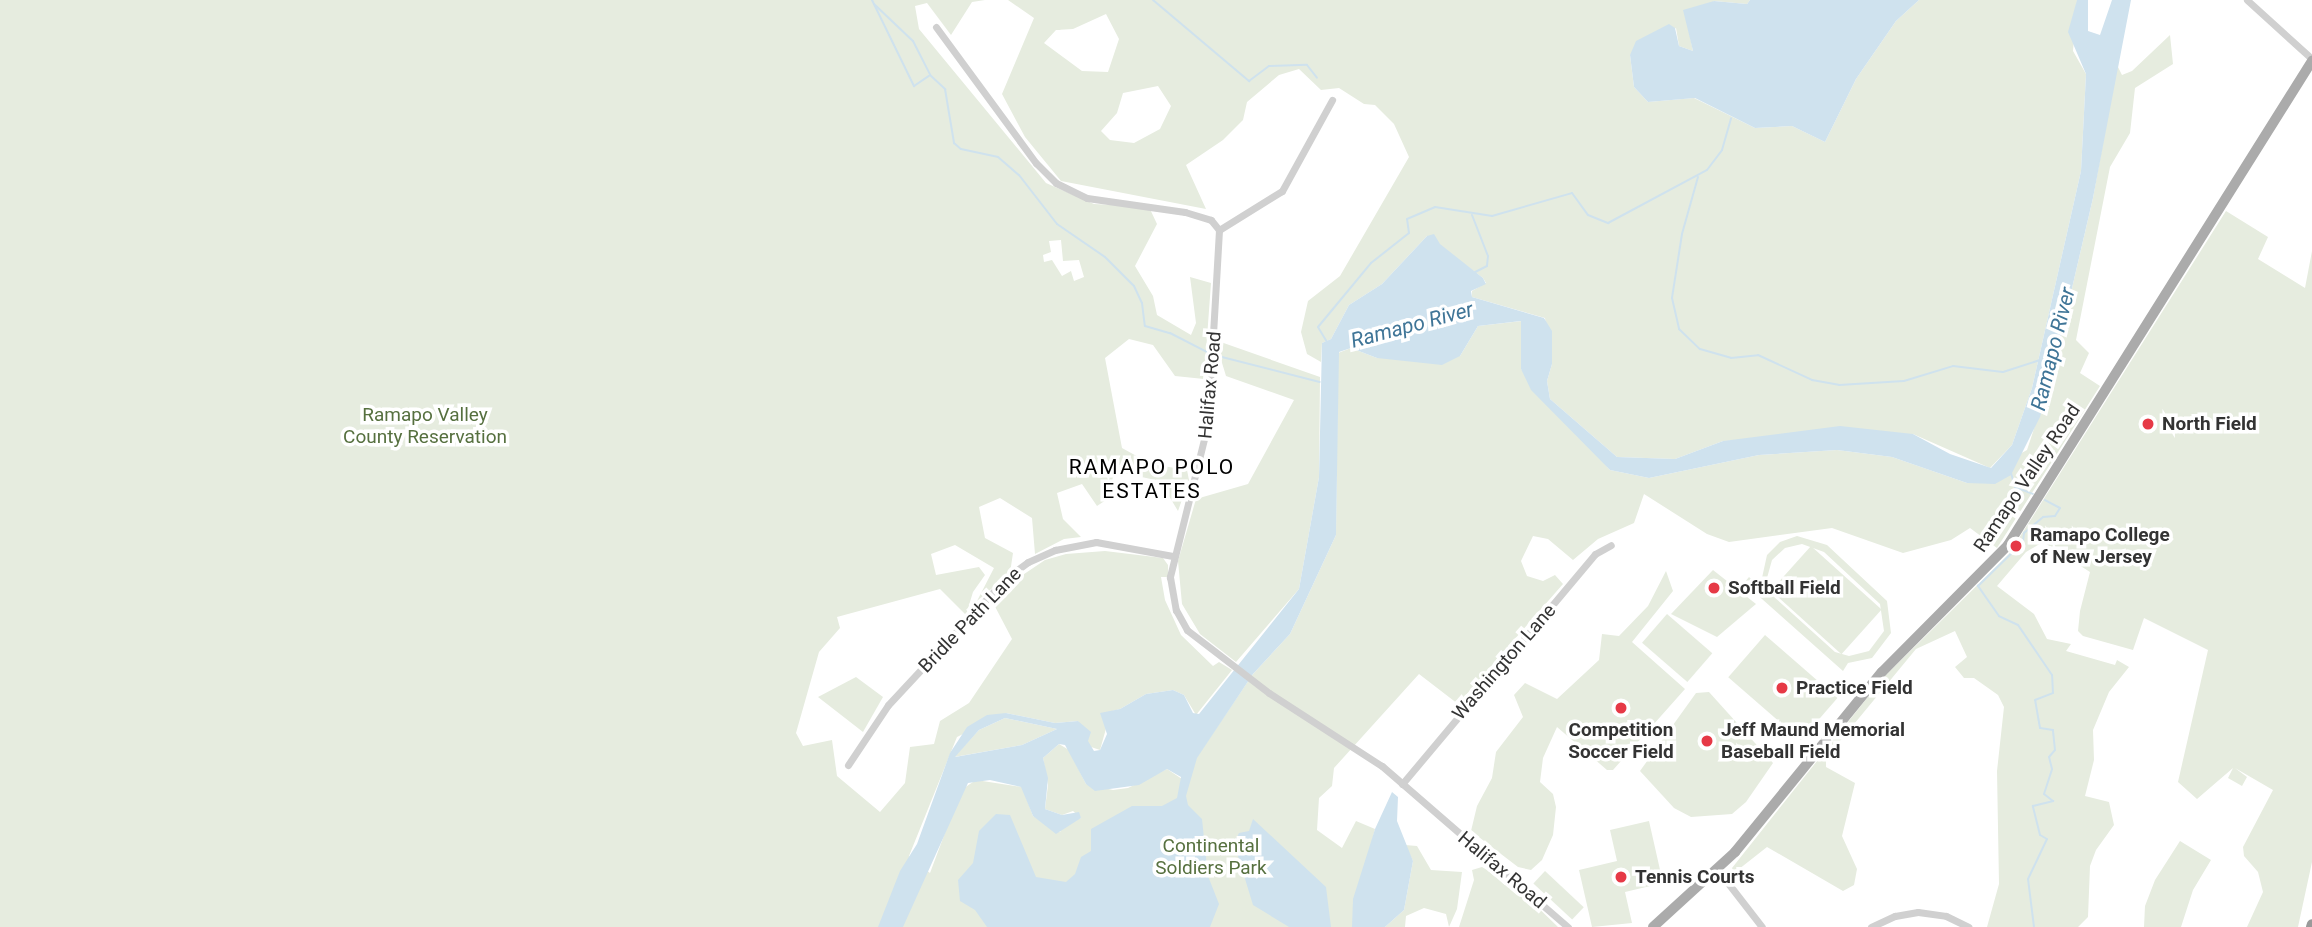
<!DOCTYPE html>
<style>
body{margin:0}
#map{position:relative;width:2312px;height:927px;overflow:hidden;background:#fff;font-family:Roboto,sans-serif}
div>[style]{position:absolute}
[style*='--x']{left:calc(var(--x)*1px);top:calc(var(--y)*1px);width:calc(var(--w)*1px);rotate:calc(var(--a)*1deg)}
.green>*{inset:0;background:#e6ecdf;transform-origin:0 0}
.water>*{inset:0;background:#cfe2ee}
.stream>*{height:2px;margin:-1px;padding:0 1px;transform-origin:1px;border-radius:1px;background:#cfe2ee}
.minor>*{height:7px;margin:-3.5px;padding:0 3.5px;transform-origin:3.5px;border-radius:3.5px;background:#d0d0d0}
.major>*{height:10px;margin:-5px;padding:0 5px;transform-origin:5px;border-radius:5px;background:#ababab}
.highway>*{height:10px;margin:-5px;padding:0 5px;transform-origin:5px;border-radius:5px;background:#9a9a9a}
.dots>*{width:19px;height:19px;translate:-50% -50%;box-sizing:border-box;border:4px solid #fff;border-radius:50%}
span{translate:-50% -50%;white-space:nowrap;text-align:center;line-height:1.15;-webkit-text-stroke:7px #fff;paint-order:stroke}
.street-label{font-size:19px;color:#333}
.park-label{font-size:19px;color:#56703f}
.poi-label{font-size:19px;color:#333;font-weight:700}
.left{translate:0 -50%;text-align:left}
.water-label{font-size:21px;color:#3f7597;font-style:italic}
.neighbourhood-label{font-size:21px;color:#000;letter-spacing:2px}
</style>
<div id="map">
<div class="green">
<div style="clip-path:polygon(evenodd,0 0,985px 0,972px 2px,951px 35px,927px 3px,915px 6px,919px 29px,1046px 183px,1094px 204px,1149px 207px,1157px 224px,1135px 266px,1153px 296px,1157px 315px,1191px 335px,1196px 323px,1190px 277px,1211px 283px,1204px 379px,1175px 376px,1153px 345px,1129px 339px,1105px 358px,1122px 448px,1151px 464px,1187px 470px,1189px 480px,1178px 511px,1160px 481px,1114px 471px,1109px 498px,1097px 506px,1082px 484px,1057px 493px,1063px 519px,1081px 537px,1064px 539px,1035px 554px,1032px 518px,1000px 498px,979px 507px,985px 538px,1013px 553px,1010px 573px,977px 601px,994px 568px,955px 545px,931px 554px,936px 575px,979px 567px,985px 575px,973px 592px,966px 615px,940px 589px,837px 617px,840px 628px,819px 652px,796px 733px,803px 746px,832px 740px,837px 776px,880px 812px,905px 783px,910px 747px,934px 744px,940px 721px,969px 703px,1012px 639px,990px 597px,1045px 560px,1066px 554px,1105px 551px,1163px 558px,1168px 565px,1168px 577px,1161px 577px,1165px 600px,1181px 635px,1213px 666px,1219px 662px,1232px 670px,1196px 715px,1184px 695px,1173px 690px,1146px 694px,1120px 709px,1101px 714px,1107px 725px,1100px 750px,1088px 746px,1078px 721px,1055px 723px,1006px 713px,957px 737px,909px 856px,930px 873px,961px 790px,976px 780px,1022px 787px,1033px 816px,1060px 832px,1065px 824px,1081px 818px,1073px 811px,1062px 815px,1045px 809px,1048px 785px,1043px 758px,1059px 744px,1069px 750px,1086px 784px,1113px 790px,1128px 788px,1167px 769px,1182px 779px,1253px 674px,1290px 634px,1336px 535px,1338px 353px,1351px 348px,1377px 358px,1460px 356px,1478px 326px,1522px 321px,1521px 369px,1610px 470px,1649px 478px,1759px 455px,1837px 450px,1892px 457px,1967px 483px,2027px 450px,2052px 374px,2093px 198px,2117px 65px,2122px 75px,2132px 71px,2170px 35px,2173px 64px,2135px 88px,2130px 133px,2110px 167px,2076px 340px,2089px 353px,2080px 373px,2100px 386px,1997px 548px,1970px 528px,1951px 540px,1903px 553px,1832px 528px,1729px 542px,1707px 534px,1644px 494px,1634px 523px,1598px 539px,1573px 560px,1548px 539px,1533px 536px,1521px 561px,1527px 576px,1543px 581px,1555px 575px,1563px 584px,1458px 704px,1419px 674px,1334px 768px,1332px 786px,1319px 798px,1317px 830px,1342px 848px,1356px 821px,1375px 829px,1367px 860px,1382px 927px,0 927px,0 0,1061px 240px,1063px 261px,1079px 260px,1084px 277px,1074px 281px,1071px 271px,1062px 276px,1052px 260px,1044px 262px,1043px 255px,1051px 252px,1049px 241px,1061px 240px)"></div>
<div style="clip-path:polygon(evenodd,1008px 0,1750px 0,1747px 4px,1714px 1px,1687px 22px,1693px 51px,1679px 46px,1676px 28px,1630px 55px,1634px 87px,1648px 102px,1694px 98px,1755px 128px,1792px 126px,1825px 142px,1856px 79px,1896px 21px,1919px 0,2077px 0,2073px 51px,2086px 74px,2081px 171px,2032px 388px,2012px 445px,1990px 468px,1913px 434px,1723px 441px,1675px 459px,1617px 457px,1550px 399px,1547px 381px,1552px 364px,1545px 318px,1472px 297px,1472px 291px,1486px 283px,1483px 278px,1427px 236px,1382px 284px,1349px 305px,1331px 339px,1322px 343px,1321px 362px,1307px 354px,1301px 332px,1308px 301px,1340px 276px,1409px 157px,1394px 124px,1375px 105px,1364px 104px,1339px 88px,1321px 90px,1299px 69px,1279px 75px,1247px 102px,1243px 120px,1223px 140px,1186px 165px,1206px 209px,1061px 181px,1025px 137px,1002px 94px,1034px 18px,1008px 0,1106px 14px,1119px 39px,1108px 72px,1082px 71px,1044px 43px,1056px 30px,1073px 29px,1106px 14px,1008px 0,1158px 86px,1171px 106px,1160px 129px,1134px 143px,1110px 140px,1101px 131px,1117px 113px,1123px 93px,1158px 86px)"></div>
<div style="clip-path:polygon(2226px 211px,2268px 237px,2258px 259px,2305px 288px,2312px 251px,2312px 862px,2298px 927px,2247px 927px,2263px 892px,2258px 872px,2244px 856px,2243px 847px,2273px 790px,2235px 768px,2247px 777px,2242px 786px,2228px 778px,2233px 768px,2197px 799px,2178px 782px,2208px 650px,2144px 618px,2133px 650px,2083px 636px,2078px 631px,2080px 611px,2090px 572px,2043px 542px,2026px 552px,1997px 586px,2034px 614px,2047px 639px,2071px 644px,2066px 651px,2115px 665px,2117px 660px,2129px 667px,2109px 692px,2093px 730px,2094px 760px,2085px 796px,2109px 802px,2114px 825px,2096px 850px,2090px 866px,2088px 917px,2078px 927px,1987px 927px,1999px 884px,1997px 771px,2004px 707px,1998px 695px,1974px 678px,1964px 678px,1955px 667px,1967px 657px,1955px 631px,1916px 649px,1826px 758px,1826px 767px,1855px 783px,1842px 836px,1857px 869px,1854px 885px,1843px 891px,1767px 847px,1734px 873px,1732px 868px,1883px 678px,2009px 554px)"></div>
<div style="clip-path:polygon(1215px 340px,1320px 377px,1319px 477px,1299px 589px,1236px 662px,1200px 634px,1182px 604px,1178px 561px,1196px 499px,1248px 484px,1294px 400px,1226px 376px)"></div>
<div style="clip-path:polygon(evenodd,1797px 536px,1827px 545px,1887px 601px,1891px 633px,1872px 658px,1848px 663px,1843px 671px,1744px 583px,1749px 577px,1760px 587px,1767px 555px,1780px 542px,1797px 536px,1802px 544px,1824px 552px,1880px 604px,1884px 631px,1869px 651px,1849px 656px,1835px 652px,1773px 596px,1767px 578px,1772px 560px,1785px 548px,1802px 544px)"></div>
<div style="left:1811px;top:546px;width:95px;height:60px;rotate:42deg"></div>
<div style="clip-path:polygon(1713px 570px,1756px 604px,1717px 637px,1671px 614px)"></div>
<div style="clip-path:polygon(1666px 571px,1673px 591px,1632px 642px,1685px 689px,1613px 770px,1607px 770px,1557px 727px,1543px 758px,1540px 782px,1553px 794px,1556px 807px,1553px 835px,1542px 860px,1531px 870px,1518px 867px,1471px 831px,1477px 806px,1492px 778px,1496px 752px,1523px 717px,1514px 695px,1525px 683px,1557px 699px,1599px 660px,1602px 634px,1619px 636px,1648px 606px)"></div>
<div style="left:1667px;top:614px;width:60px;height:38px;rotate:41deg"></div>
<div style="left:1765px;top:635px;width:96px;height:56px;rotate:41deg"></div>
<div style="clip-path:polygon(856px 677px,883px 697px,863px 732px,818px 697px)"></div>
<div style="clip-path:polygon(1709px 692px,1773px 763px,1746px 802px,1732px 814px,1691px 817px,1674px 808px,1640px 771px,1696px 693px)"></div>
<div style="clip-path:polygon(1005px 718px,1057px 729px,1022px 745px,954px 757px,979px 730px)"></div>
<div style="clip-path:polygon(1649px 821px,1663px 883px,1625px 892px,1632px 923px,1592px 927px,1579px 870px,1617px 861px,1610px 830px)"></div>
<div style="clip-path:polygon(2180px 841px,2211px 860px,2193px 890px,2181px 927px,2144px 927px,2145px 906px,2155px 880px)"></div>
<div style="clip-path:polygon(1405px 845px,1417px 846px,1431px 870px,1462px 872px,1457px 909px,1449px 927px,1446px 914px,1424px 908px,1406px 916px,1405px 927px,1385px 927px,1404px 910px,1413px 861px)"></div>
<div style="clip-path:polygon(1482px 867px,1521px 891px,1558px 927px,1459px 927px,1474px 880px,1472px 870px)"></div>
<div style="left:1545px;top:871px;width:53px;height:17px;rotate:43deg"></div>
</div>
<div class="water">
<div style="clip-path:polygon(1750px 0,1919px 0,1896px 21px,1856px 79px,1825px 142px,1792px 126px,1755px 128px,1695px 98px,1648px 102px,1634px 87px,1630px 55px,1636px 41px,1669px 24px,1675px 28px,1679px 46px,1693px 51px,1683px 10px,1714px 1px,1747px 4px)"></div>
<div style="clip-path:polygon(evenodd,2077px 0,2088px 0,2088px 31px,2100px 35px,2112px 0,2131px 0,2093px 198px,2052px 374px,2040px 417px,2011px 475px,1995px 484px,1967px 483px,1892px 457px,1837px 450px,1759px 455px,1649px 478px,1610px 470px,1531px 390px,1521px 369px,1521px 321px,1478px 326px,1460px 356px,1442px 365px,1377px 358px,1351px 348px,1339px 352px,1336px 535px,1290px 634px,1253px 674px,1197px 758px,1186px 796px,1188px 805px,1202px 819px,1208px 876px,1219px 904px,1210px 927px,987px 927px,975px 910px,960px 901px,958px 880px,973px 863px,979px 831px,996px 814px,1010px 815px,1036px 877px,1066px 882px,1075px 874px,1081px 857px,1091px 851px,1091px 829px,1132px 806px,1162px 806px,1177px 798px,1181px 777px,1167px 769px,1139px 785px,1095px 791px,1086px 784px,1065px 745px,1059px 744px,1043px 758px,1048px 778px,1045px 809px,1062px 815px,1079px 812px,1081px 818px,1056px 834px,1033px 816px,1021px 787px,990px 780px,968px 783px,903px 927px,878px 927px,900px 871px,917px 844px,950px 753px,967px 727px,987px 715px,1006px 713px,1055px 723px,1078px 721px,1091px 732px,1088px 741px,1094px 751px,1100px 750px,1107px 734px,1100px 713px,1120px 709px,1146px 694px,1173px 690px,1184px 695px,1193px 713px,1199px 714px,1299px 589px,1319px 477px,1322px 343px,1331px 339px,1349px 305px,1382px 284px,1427px 236px,1434px 234px,1440px 244px,1483px 278px,1486px 284px,1471px 291px,1472px 297px,1544px 318px,1552px 331px,1552px 364px,1547px 381px,1550px 399px,1617px 457px,1675px 459px,1723px 441px,1840px 426px,1913px 434px,1950px 454px,1991px 468px,2012px 445px,2032px 388px,2081px 171px,2086px 74px,2068px 32px,2077px 0,1005px 718px,1057px 729px,1022px 745px,955px 757px,979px 730px,1005px 718px)"></div>
<div style="clip-path:polygon(1392px 792px,1398px 797px,1397px 821px,1413px 861px,1404px 910px,1385px 927px,1352px 927px,1353px 899px,1375px 829px)"></div>
<div style="clip-path:polygon(1253px 819px,1326px 887px,1331px 927px,1289px 927px,1253px 905px,1234px 843px,1239px 833px,1249px 831px)"></div>
</div>
<div class="stream">
<div style="--x:872;--y:0;--w:96;--a:64"></div>
<div style="--x:914;--y:86;--w:18;--a:-34"></div>
<div style="--x:1153;--y:0;--w:126;--a:40.2"></div>
<div style="--x:1249;--y:81;--w:25;--a:-37"></div>
<div style="--x:1269;--y:66;--w:38;--a:-2"></div>
<div style="--x:1307;--y:65;--w:16;--a:52"></div>
<div style="--x:874;--y:4;--w:54;--a:43.5"></div>
<div style="--x:913;--y:41;--w:38;--a:63"></div>
<div style="--x:930;--y:75;--w:21;--a:43"></div>
<div style="--x:945;--y:89;--w:55;--a:80.5"></div>
<div style="--x:954;--y:143;--w:9;--a:41"></div>
<div style="--x:961;--y:149;--w:38;--a:12"></div>
<div style="--x:998;--y:157;--w:28;--a:41"></div>
<div style="--x:1019;--y:175;--w:62;--a:52.2"></div>
<div style="--x:1057;--y:224;--w:58;--a:34.5"></div>
<div style="--x:1105;--y:257;--w:41;--a:45"></div>
<div style="--x:1134;--y:286;--w:19;--a:65"></div>
<div style="--x:1142;--y:303;--w:23;--a:83"></div>
<div style="--x:1145;--y:326;--w:26;--a:16"></div>
<div style="--x:1170;--y:333;--w:44;--a:27.1"></div>
<div style="--x:1698;--y:177;--w:59;--a:105.7"></div>
<div style="--x:1682;--y:234;--w:65;--a:98.9"></div>
<div style="--x:1672;--y:298;--w:32;--a:77"></div>
<div style="--x:1679;--y:329;--w:29;--a:44"></div>
<div style="--x:1700;--y:349;--w:32;--a:16"></div>
<div style="--x:1731;--y:358;--w:27;--a:-6"></div>
<div style="--x:1758;--y:355;--w:60;--a:24.8"></div>
<div style="--x:1812;--y:380;--w:27;--a:10"></div>
<div style="--x:1839;--y:385;--w:65;--a:-3.5"></div>
<div style="--x:1904;--y:381;--w:51;--a:-17"></div>
<div style="--x:1953;--y:366;--w:50;--a:6.8"></div>
<div style="--x:2003;--y:372;--w:38;--a:-18"></div>
<div style="--x:1472;--y:215;--w:44;--a:68.7"></div>
<div style="--x:1488;--y:256;--w:10;--a:96"></div>
<div style="--x:1487;--y:266;--w:16;--a:153"></div>
<div style="--x:1327;--y:342;--w:17;--a:-121"></div>
<div style="--x:1318;--y:327;--w:83;--a:-50.4"></div>
<div style="--x:1371;--y:263;--w:48;--a:-38.3"></div>
<div style="--x:1409;--y:233;--w:14;--a:-98"></div>
<div style="--x:1407;--y:219;--w:30;--a:-23"></div>
<div style="--x:1435;--y:207;--w:58;--a:9"></div>
<div style="--x:1492;--y:216;--w:83;--a:-16"></div>
<div style="--x:1572;--y:193;--w:27;--a:54"></div>
<div style="--x:1588;--y:215;--w:22;--a:22"></div>
<div style="--x:1608;--y:223;--w:112;--a:-28.2"></div>
<div style="--x:1707;--y:170;--w:25;--a:-53"></div>
<div style="--x:1722;--y:150;--w:33;--a:-74"></div>
<div style="--x:1214;--y:355;--w:109;--a:14.3"></div>
<div style="--x:2011;--y:473;--w:15;--a:74"></div>
<div style="--x:2015;--y:487;--w:19;--a:21"></div>
<div style="--x:2034;--y:927;--w:48;--a:-97.1"></div>
<div style="--x:2028;--y:879;--w:44;--a:-64.6"></div>
<div style="--x:2047;--y:839;--w:8;--a:-150"></div>
<div style="--x:2040;--y:835;--w:30;--a:-104"></div>
<div style="--x:2033;--y:806;--w:21;--a:-14"></div>
<div style="--x:2053;--y:801;--w:11;--a:-142"></div>
<div style="--x:2044;--y:794;--w:26;--a:-72"></div>
<div style="--x:2052;--y:769;--w:12;--a:-104"></div>
<div style="--x:2049;--y:757;--w:9;--a:-49"></div>
<div style="--x:2055;--y:750;--w:20;--a:-96"></div>
<div style="--x:2053;--y:730;--w:13;--a:-171"></div>
<div style="--x:2040;--y:728;--w:28;--a:-100"></div>
<div style="--x:2035;--y:700;--w:19;--a:-21"></div>
<div style="--x:2053;--y:693;--w:18;--a:-93"></div>
<div style="--x:2052;--y:675;--w:60;--a:-124.2"></div>
<div style="--x:2018;--y:625;--w:21;--a:-155"></div>
<div style="--x:1999;--y:616;--w:37;--a:-125"></div>
<div style="--x:1978;--y:586;--w:63;--a:-44.4"></div>
<div style="--x:2023;--y:542;--w:9;--a:-84"></div>
<div style="--x:2024;--y:533;--w:25;--a:-40"></div>
<div style="--x:2043;--y:517;--w:12;--a:-5"></div>
<div style="--x:2055;--y:516;--w:9;--a:-58"></div>
<div style="--x:2060;--y:508;--w:17;--a:-152"></div>
</div>
<div class="minor">
<div style="--x:2247;--y:0;--w:88;--a:42.2"></div>
<div style="--x:936;--y:27;--w:169;--a:53.7"></div>
<div style="--x:1036;--y:163;--w:28;--a:45"></div>
<div style="--x:1056;--y:183;--w:34;--a:26"></div>
<div style="--x:1087;--y:198;--w:99;--a:8.1"></div>
<div style="--x:1185;--y:212;--w:27;--a:17"></div>
<div style="--x:1211;--y:220;--w:13;--a:51"></div>
<div style="--x:1219;--y:230;--w:193;--a:93.3"></div>
<div style="--x:1208;--y:423;--w:159;--a:103.9"></div>
<div style="--x:1170;--y:577;--w:34;--a:80"></div>
<div style="--x:1176;--y:610;--w:23;--a:61"></div>
<div style="--x:1187;--y:630;--w:103;--a:37.5"></div>
<div style="--x:1269;--y:693;--w:135;--a:32.9"></div>
<div style="--x:1382;--y:766;--w:246;--a:40.9"></div>
<div style="--x:1219;--y:230;--w:74;--a:-31.8"></div>
<div style="--x:1282;--y:191;--w:104;--a:-61.2"></div>
<div style="--x:848;--y:765;--w:72;--a:-56.3"></div>
<div style="--x:888;--y:705;--w:173;--a:-47.1"></div>
<div style="--x:1006;--y:578;--w:27;--a:-36"></div>
<div style="--x:1028;--y:562;--w:30;--a:-24"></div>
<div style="--x:1055;--y:550;--w:42;--a:-11"></div>
<div style="--x:1096;--y:542;--w:78;--a:10.3"></div>
<div style="--x:1402;--y:784;--w:300;--a:-50"></div>
<div style="--x:1595;--y:554;--w:18;--a:-29"></div>
<div style="--x:1717;--y:869;--w:73;--a:52.2"></div>
<div style="--x:1871;--y:927;--w:26;--a:-25"></div>
<div style="--x:1895;--y:916;--w:23;--a:-10"></div>
<div style="--x:1918;--y:912;--w:28;--a:8"></div>
<div style="--x:1946;--y:916;--w:25;--a:26"></div>
</div>
<div class="major">
<div style="--x:1653;--y:927;--w:111;--a:-42.4"></div>
<div style="--x:1735;--y:852;--w:232;--a:-50.8"></div>
<div style="--x:1882;--y:672;--w:179;--a:-45.2"></div>
<div style="--x:2008;--y:545;--w:572;--a:-57.87"></div>
</div>
<div class="highway">
<div style="--x:2311;--y:927;--w:3;--a:-72"></div>
</div>
<div class="dots">
<div style="left:2148px;top:424px;background:#e63946"></div>
<div style="left:2016px;top:546px;background:#e63946"></div>
<div style="left:1714px;top:588px;background:#e63946"></div>
<div style="left:1782px;top:688px;background:#e63946"></div>
<div style="left:1621px;top:708px;background:#e63946"></div>
<div style="left:1707px;top:741px;background:#e63946"></div>
<div style="left:1621px;top:877px;background:#e63946"></div>
</div>
<div class="street-label">
<span style="left:1210px;top:385px;rotate:-85deg">Halifax Road</span>
<span style="left:2027px;top:478px;rotate:-56deg">Ramapo Valley Road</span>
<span style="left:970px;top:620px;rotate:-46deg">Bridle Path Lane</span>
<span style="left:1504px;top:662px;rotate:-49deg">Washington Lane</span>
<span style="left:1502px;top:870px;rotate:40deg">Halifax Road</span>
</div>
<div class="park-label">
<span style="left:425px;top:426px">Ramapo Valley<br>County Reservation</span>
<span style="left:1211px;top:857px">Continental<br>Soldiers Park</span>
</div>
<div class="poi-label">
<span class="left" style="left:2162px;top:424px">North Field</span>
<span class="left" style="left:2030px;top:546px">Ramapo College<br>of New Jersey</span>
<span class="left" style="left:1728px;top:588px">Softball Field</span>
<span class="left" style="left:1796px;top:688px">Practice Field</span>
<span style="left:1621px;top:741px">Competition<br>Soccer Field</span>
<span class="left" style="left:1721px;top:741px">Jeff Maund Memorial<br>Baseball Field</span>
<span class="left" style="left:1635px;top:877px">Tennis Courts</span>
</div>
<div class="water-label">
<span style="left:1412px;top:325px;rotate:-15deg">Ramapo River</span>
<span style="left:2053px;top:349px;rotate:-76deg">Ramapo River</span>
</div>
<div class="neighbourhood-label">
<span style="left:1152px;top:479px">RAMAPO POLO<br>ESTATES</span>
</div>
</div>
